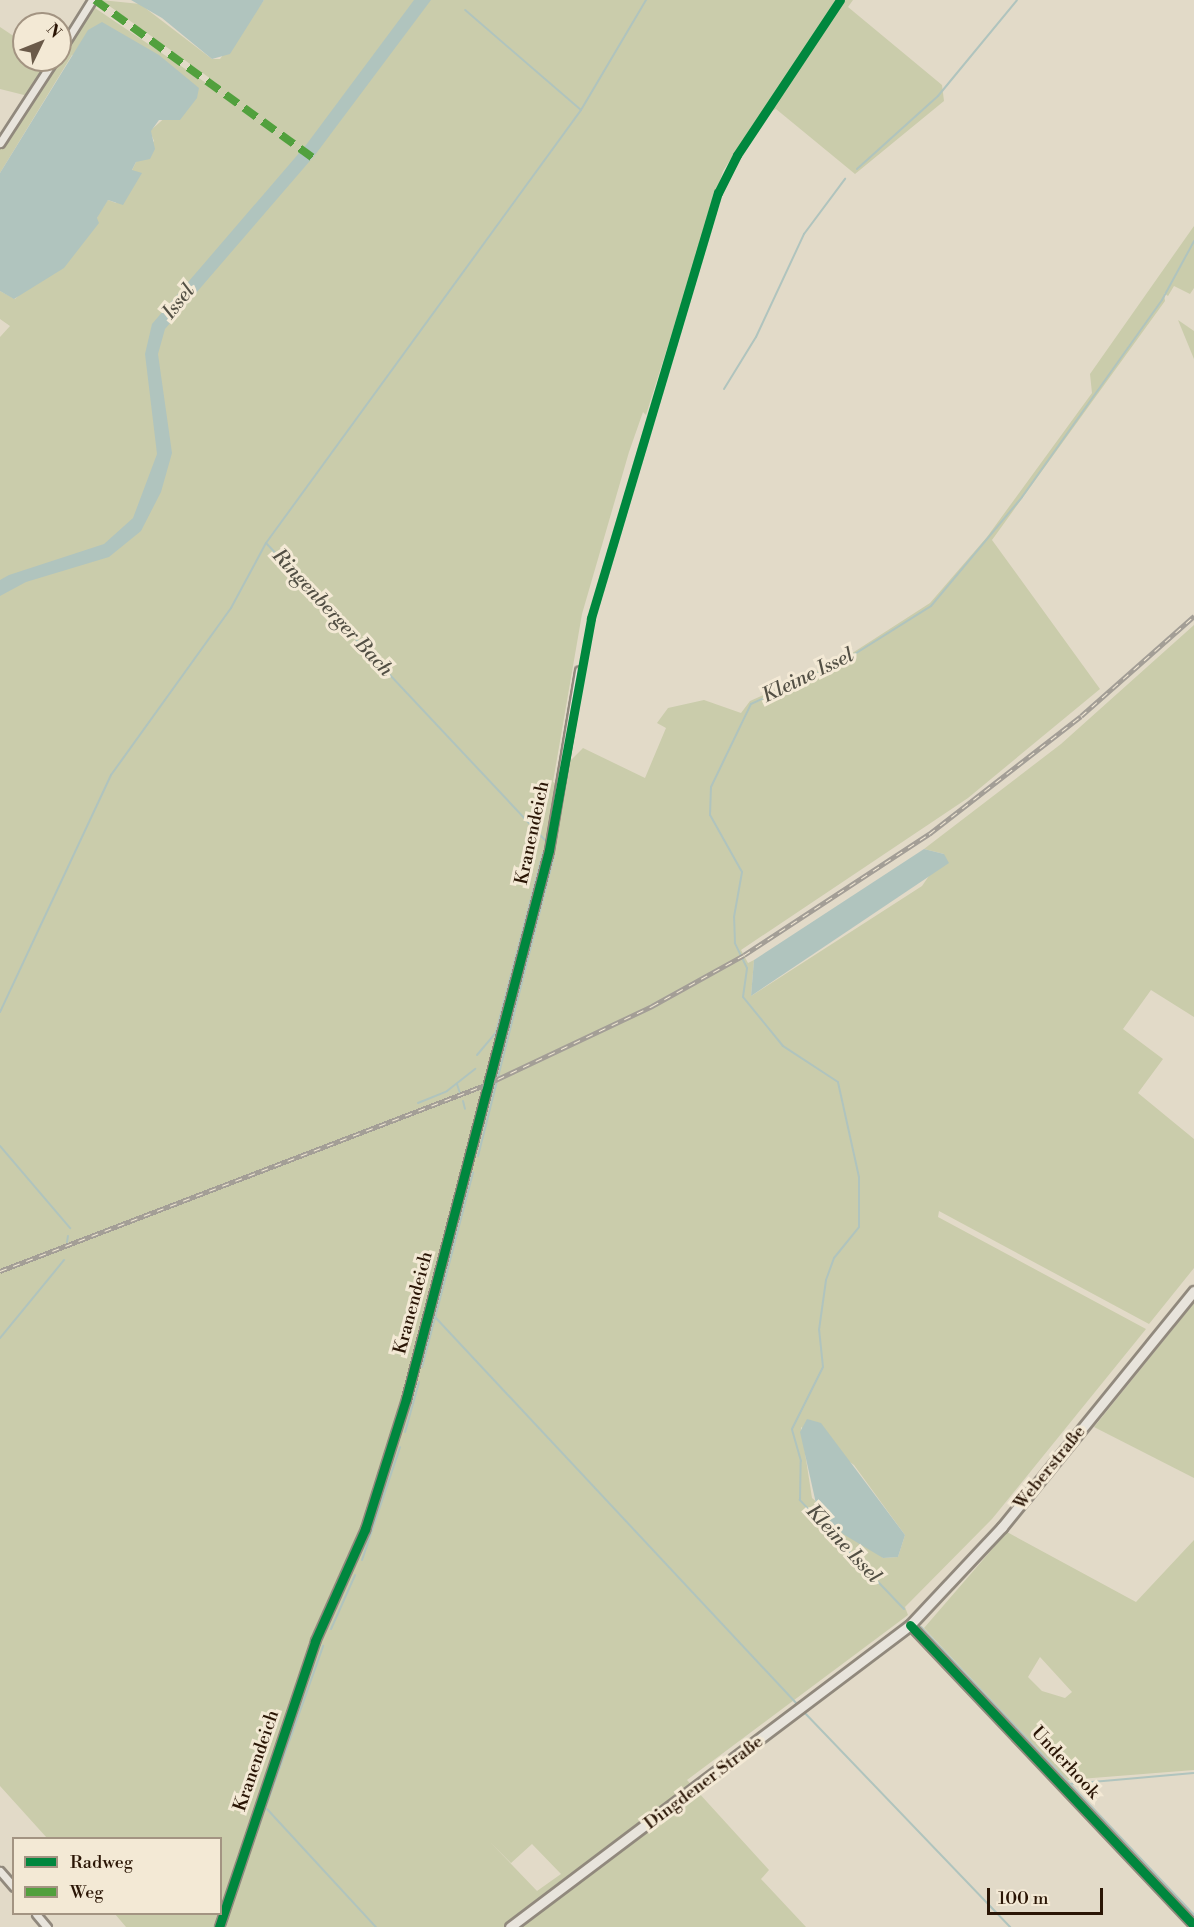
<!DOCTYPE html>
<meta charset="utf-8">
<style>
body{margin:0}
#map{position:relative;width:1194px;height:1927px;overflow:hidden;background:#e2dac8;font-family:"Libre Bodoni",serif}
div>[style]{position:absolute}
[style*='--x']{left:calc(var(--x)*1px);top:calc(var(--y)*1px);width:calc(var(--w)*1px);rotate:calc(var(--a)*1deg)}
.green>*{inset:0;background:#caccab}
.water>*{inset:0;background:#b0c4be}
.stream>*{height:2px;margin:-1px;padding:0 1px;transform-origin:1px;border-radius:1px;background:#b0c4be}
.roads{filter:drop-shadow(2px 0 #91897d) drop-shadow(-2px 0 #91897d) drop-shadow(0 2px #91897d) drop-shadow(0 -2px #91897d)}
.street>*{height:7px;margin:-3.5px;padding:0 3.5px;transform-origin:3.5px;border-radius:3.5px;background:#e8e4dc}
.secondary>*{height:9px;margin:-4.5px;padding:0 4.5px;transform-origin:4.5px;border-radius:4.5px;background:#e8e4dc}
.rail>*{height:4.5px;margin-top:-2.25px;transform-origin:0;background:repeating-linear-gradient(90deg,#f3e9d5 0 7px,#a39e96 0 14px);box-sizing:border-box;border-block:2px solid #a39e96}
.quiet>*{height:8px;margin-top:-4px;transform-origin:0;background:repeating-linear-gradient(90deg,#51a03d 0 15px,transparent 0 23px)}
.cycleway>*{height:9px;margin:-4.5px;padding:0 4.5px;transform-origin:4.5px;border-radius:4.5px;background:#00873e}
span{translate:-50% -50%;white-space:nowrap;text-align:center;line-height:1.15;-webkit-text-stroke:6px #f3e9d5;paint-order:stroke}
.street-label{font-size:18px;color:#2a1505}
.water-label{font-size:20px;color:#524f44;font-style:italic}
.legend{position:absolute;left:12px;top:1837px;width:210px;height:78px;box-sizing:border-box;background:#f3e9d5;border:2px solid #a39482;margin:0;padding:8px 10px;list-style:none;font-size:18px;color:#2a1505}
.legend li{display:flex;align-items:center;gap:12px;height:30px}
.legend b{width:30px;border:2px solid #a39482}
.north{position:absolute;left:12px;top:12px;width:60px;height:60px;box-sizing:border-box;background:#f3e9d5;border:2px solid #a39482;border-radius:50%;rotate:47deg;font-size:16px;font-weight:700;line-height:24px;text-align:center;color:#2a1505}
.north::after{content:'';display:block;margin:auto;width:21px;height:27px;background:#6a5a49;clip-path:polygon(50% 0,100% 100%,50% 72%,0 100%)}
.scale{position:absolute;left:987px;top:1888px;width:116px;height:27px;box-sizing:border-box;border:3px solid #2a1505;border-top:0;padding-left:8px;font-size:18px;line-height:21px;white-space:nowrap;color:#2a1505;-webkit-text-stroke:4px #f3e9d5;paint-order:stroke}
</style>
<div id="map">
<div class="green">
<div style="clip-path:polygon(evenodd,101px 0,140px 4px,212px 59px,220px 59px,264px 0,853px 0,848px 7px,942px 85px,944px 101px,855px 174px,776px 109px,757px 119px,723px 171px,646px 415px,643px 412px,629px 452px,582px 614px,553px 782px,565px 788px,568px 763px,583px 748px,645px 778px,666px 728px,657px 723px,668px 708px,704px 700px,741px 713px,750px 701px,843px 659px,930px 603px,987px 537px,1092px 393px,1090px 374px,1194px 226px,1194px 288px,1190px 294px,1174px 286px,1168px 296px,1164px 293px,1165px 301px,992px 540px,1100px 689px,968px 798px,741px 950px,748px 963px,754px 960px,751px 996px,922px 886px,944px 854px,924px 849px,1061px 744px,1194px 625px,1194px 1017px,1151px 990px,1123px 1029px,1163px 1059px,1138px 1093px,1194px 1139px,1194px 1268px,1149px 1324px,939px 1211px,938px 1217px,1146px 1329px,992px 1519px,905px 1607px,908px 1615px,687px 1780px,769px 1870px,761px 1879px,806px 1927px,126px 1927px,115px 1914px,220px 1914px,220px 1838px,47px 1838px,0 1786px,0 337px,10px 326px,0 319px,0 291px,15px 299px,97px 218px,102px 206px,108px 200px,116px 203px,136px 162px,154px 141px,150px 131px,198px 88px,138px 44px,72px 55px,0 173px,0 148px,95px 8px,215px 89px,218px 84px,101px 0,801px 1427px,854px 1465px,886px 1509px,905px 1535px,898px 1557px,883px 1558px,812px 1498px,801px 1427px,101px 0,490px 1842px,511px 1863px,532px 1844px,561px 1874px,537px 1891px,490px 1842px)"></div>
<div style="clip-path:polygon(0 27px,24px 43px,24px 60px,51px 60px,28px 96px,0 89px)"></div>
<div style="clip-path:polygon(1178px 320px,1194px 331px,1194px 359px)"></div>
<div style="clip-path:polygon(1194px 1303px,1194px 1478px,1094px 1427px)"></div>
<div style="clip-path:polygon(evenodd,1007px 1532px,1136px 1602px,1194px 1540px,1194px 1770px,1067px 1780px,924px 1628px,1007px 1532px,1040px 1657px,1072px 1692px,1065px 1698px,1042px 1691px,1028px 1677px,1040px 1657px)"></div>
</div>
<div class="water">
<div style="clip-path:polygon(131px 0,264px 0,230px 54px,212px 59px,162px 18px)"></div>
<div style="clip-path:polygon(414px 0,431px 0,315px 155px,165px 329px,158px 354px,172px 453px,161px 492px,141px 531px,109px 557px,26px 582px,0 596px,0 580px,9px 575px,104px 544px,133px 518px,157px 454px,145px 354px,152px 324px,306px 145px)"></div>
<div style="clip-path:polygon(102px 22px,159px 55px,199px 88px,197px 98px,180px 120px,159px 120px,151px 131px,155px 149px,150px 159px,136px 162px,132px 170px,142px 173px,123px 205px,108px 200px,97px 218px,99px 223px,64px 268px,14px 299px,0 291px,0 173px,88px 30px)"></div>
<div style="clip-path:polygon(924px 849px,944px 854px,949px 863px,751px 996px,754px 960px)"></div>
<div style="clip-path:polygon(807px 1419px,821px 1423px,905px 1535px,898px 1557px,883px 1558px,843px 1534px,817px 1508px,800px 1432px)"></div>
</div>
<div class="stream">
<div style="--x:581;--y:110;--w:128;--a:-59.4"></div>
<div style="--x:857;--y:169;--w:109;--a:-42"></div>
<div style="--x:938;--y:96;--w:124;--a:-50.5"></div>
<div style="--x:724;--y:389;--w:61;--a:-58.4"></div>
<div style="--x:756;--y:337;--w:114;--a:-65"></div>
<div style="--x:804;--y:234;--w:69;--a:-53.3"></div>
<div style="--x:266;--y:543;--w:412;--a:46.8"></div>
<div style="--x:0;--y:1012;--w:262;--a:-64.9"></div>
<div style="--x:111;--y:775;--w:206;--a:-54.3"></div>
<div style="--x:231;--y:608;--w:74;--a:-61.7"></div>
<div style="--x:266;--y:543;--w:535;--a:-53.96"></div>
<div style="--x:581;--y:110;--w:153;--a:-139.2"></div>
<div style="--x:477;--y:1055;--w:30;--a:-50"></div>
<div style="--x:496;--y:1032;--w:185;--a:-75.3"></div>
<div style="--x:457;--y:1084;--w:9;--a:72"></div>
<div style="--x:463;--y:1101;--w:8;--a:76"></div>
<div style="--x:418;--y:1103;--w:31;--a:-22"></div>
<div style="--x:447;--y:1091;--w:36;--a:-38"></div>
<div style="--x:0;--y:1146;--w:108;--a:49.5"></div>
<div style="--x:478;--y:1156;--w:309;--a:-75.8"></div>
<div style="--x:554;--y:856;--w:9;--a:-103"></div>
<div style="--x:67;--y:1242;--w:6;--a:-81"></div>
<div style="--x:435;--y:1317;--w:531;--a:46.91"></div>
<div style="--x:0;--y:1338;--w:101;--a:-50.6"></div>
<div style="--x:422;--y:1367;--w:201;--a:-75.3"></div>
<div style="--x:405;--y:1432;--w:52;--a:-74.4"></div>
<div style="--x:362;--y:1560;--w:119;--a:-71.4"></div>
<div style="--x:904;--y:1609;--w:151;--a:-133.7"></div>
<div style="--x:800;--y:1500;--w:39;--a:-89"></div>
<div style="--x:801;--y:1461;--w:33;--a:-106"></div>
<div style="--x:792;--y:1429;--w:69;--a:-63.4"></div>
<div style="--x:823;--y:1367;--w:37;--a:-96"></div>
<div style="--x:819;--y:1330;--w:50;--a:-82"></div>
<div style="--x:826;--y:1280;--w:23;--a:-70"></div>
<div style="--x:834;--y:1258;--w:40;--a:-51"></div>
<div style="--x:859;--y:1227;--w:50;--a:-90"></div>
<div style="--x:859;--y:1177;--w:97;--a:-102.5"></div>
<div style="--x:838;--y:1082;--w:66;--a:-146.8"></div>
<div style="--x:783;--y:1046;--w:63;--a:-129.2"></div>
<div style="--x:743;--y:997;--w:29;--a:-82"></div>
<div style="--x:747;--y:968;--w:28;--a:-116"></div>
<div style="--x:735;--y:943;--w:26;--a:-92"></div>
<div style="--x:734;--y:917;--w:46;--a:-79.9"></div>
<div style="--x:742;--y:872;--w:65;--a:-119.3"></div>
<div style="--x:710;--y:815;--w:28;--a:-88"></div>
<div style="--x:711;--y:787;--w:92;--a:-64.3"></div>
<div style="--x:751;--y:704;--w:100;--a:-24.8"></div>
<div style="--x:842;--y:662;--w:105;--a:-32.2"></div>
<div style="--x:931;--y:606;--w:142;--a:-50.1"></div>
<div style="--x:1022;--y:497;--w:242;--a:-54.6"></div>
<div style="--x:1162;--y:300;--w:67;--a:-61.5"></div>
<div style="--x:921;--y:1627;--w:397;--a:46.5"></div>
<div style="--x:331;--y:1629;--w:59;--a:-66"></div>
<div style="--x:802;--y:1710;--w:301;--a:46.2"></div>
<div style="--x:1069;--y:1784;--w:125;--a:-5"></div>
<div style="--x:267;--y:1809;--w:161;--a:47.3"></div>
<div style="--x:249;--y:1854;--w:221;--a:-70.4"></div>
<div style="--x:224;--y:1927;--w:63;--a:-70.4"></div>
</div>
<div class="roads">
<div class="street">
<div style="--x:60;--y:51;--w:60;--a:-57.9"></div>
<div style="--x:0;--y:143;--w:99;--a:-57"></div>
<div style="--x:910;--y:1625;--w:413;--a:46.6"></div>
<div style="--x:0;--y:1871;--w:21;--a:49"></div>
<div style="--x:36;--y:1914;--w:17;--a:50"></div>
<div style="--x:219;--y:1927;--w:302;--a:-71.4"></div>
<div style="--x:315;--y:1641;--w:123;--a:-65.9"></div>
<div style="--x:365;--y:1529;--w:136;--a:-72.5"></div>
<div style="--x:406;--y:1399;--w:567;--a:-75.4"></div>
<div style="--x:549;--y:850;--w:182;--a:-80.5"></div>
</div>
<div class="secondary">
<div style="--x:510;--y:1927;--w:501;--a:-37.05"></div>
<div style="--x:910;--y:1625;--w:134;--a:-46.8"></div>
<div style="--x:1002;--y:1527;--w:304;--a:-50.9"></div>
</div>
</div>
<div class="rail">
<div style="--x:0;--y:1271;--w:519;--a:-20.98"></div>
<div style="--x:485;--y:1085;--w:185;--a:-25.3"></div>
<div style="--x:652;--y:1006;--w:105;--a:-29"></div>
<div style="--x:744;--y:955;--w:221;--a:-33.2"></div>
<div style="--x:929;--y:834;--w:192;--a:-37.8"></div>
<div style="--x:1081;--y:716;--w:151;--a:-41.5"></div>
</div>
<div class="quiet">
<div style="--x:95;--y:0;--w:271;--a:35.9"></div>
</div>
<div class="cycleway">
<div style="--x:910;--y:1625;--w:413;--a:46.6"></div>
<div style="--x:219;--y:1927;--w:302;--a:-71.4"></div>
<div style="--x:315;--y:1641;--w:123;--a:-65.9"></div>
<div style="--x:365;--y:1529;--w:136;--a:-72.5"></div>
<div style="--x:406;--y:1399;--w:567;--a:-75.4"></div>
<div style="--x:549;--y:850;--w:236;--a:-79.7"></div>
<div style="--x:591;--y:618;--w:444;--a:-73.4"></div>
<div style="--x:718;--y:193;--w:42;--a:-63.4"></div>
<div style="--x:737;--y:155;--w:186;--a:-56.4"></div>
</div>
<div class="street-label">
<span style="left:533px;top:833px;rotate:-78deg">Kranendeich</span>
<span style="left:414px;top:1303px;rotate:-75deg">Kranendeich</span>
<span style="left:1050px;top:1468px;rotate:-51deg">Weberstraße</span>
<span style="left:257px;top:1761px;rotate:-71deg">Kranendeich</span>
<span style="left:1065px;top:1763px;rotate:47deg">Underhook</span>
<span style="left:704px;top:1783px;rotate:-37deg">Dingdener Straße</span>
</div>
<div class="water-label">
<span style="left:179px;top:302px;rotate:-51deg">Issel</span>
<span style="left:332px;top:613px;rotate:47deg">Ringenberger Bach</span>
<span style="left:808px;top:676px;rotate:-26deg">Kleine Issel</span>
<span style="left:843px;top:1544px;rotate:47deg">Kleine Issel</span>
</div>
<ul class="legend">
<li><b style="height:8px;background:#00873e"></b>Radweg</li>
<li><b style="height:8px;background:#51a03d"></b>Weg</li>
</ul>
<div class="north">N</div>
<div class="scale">100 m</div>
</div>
